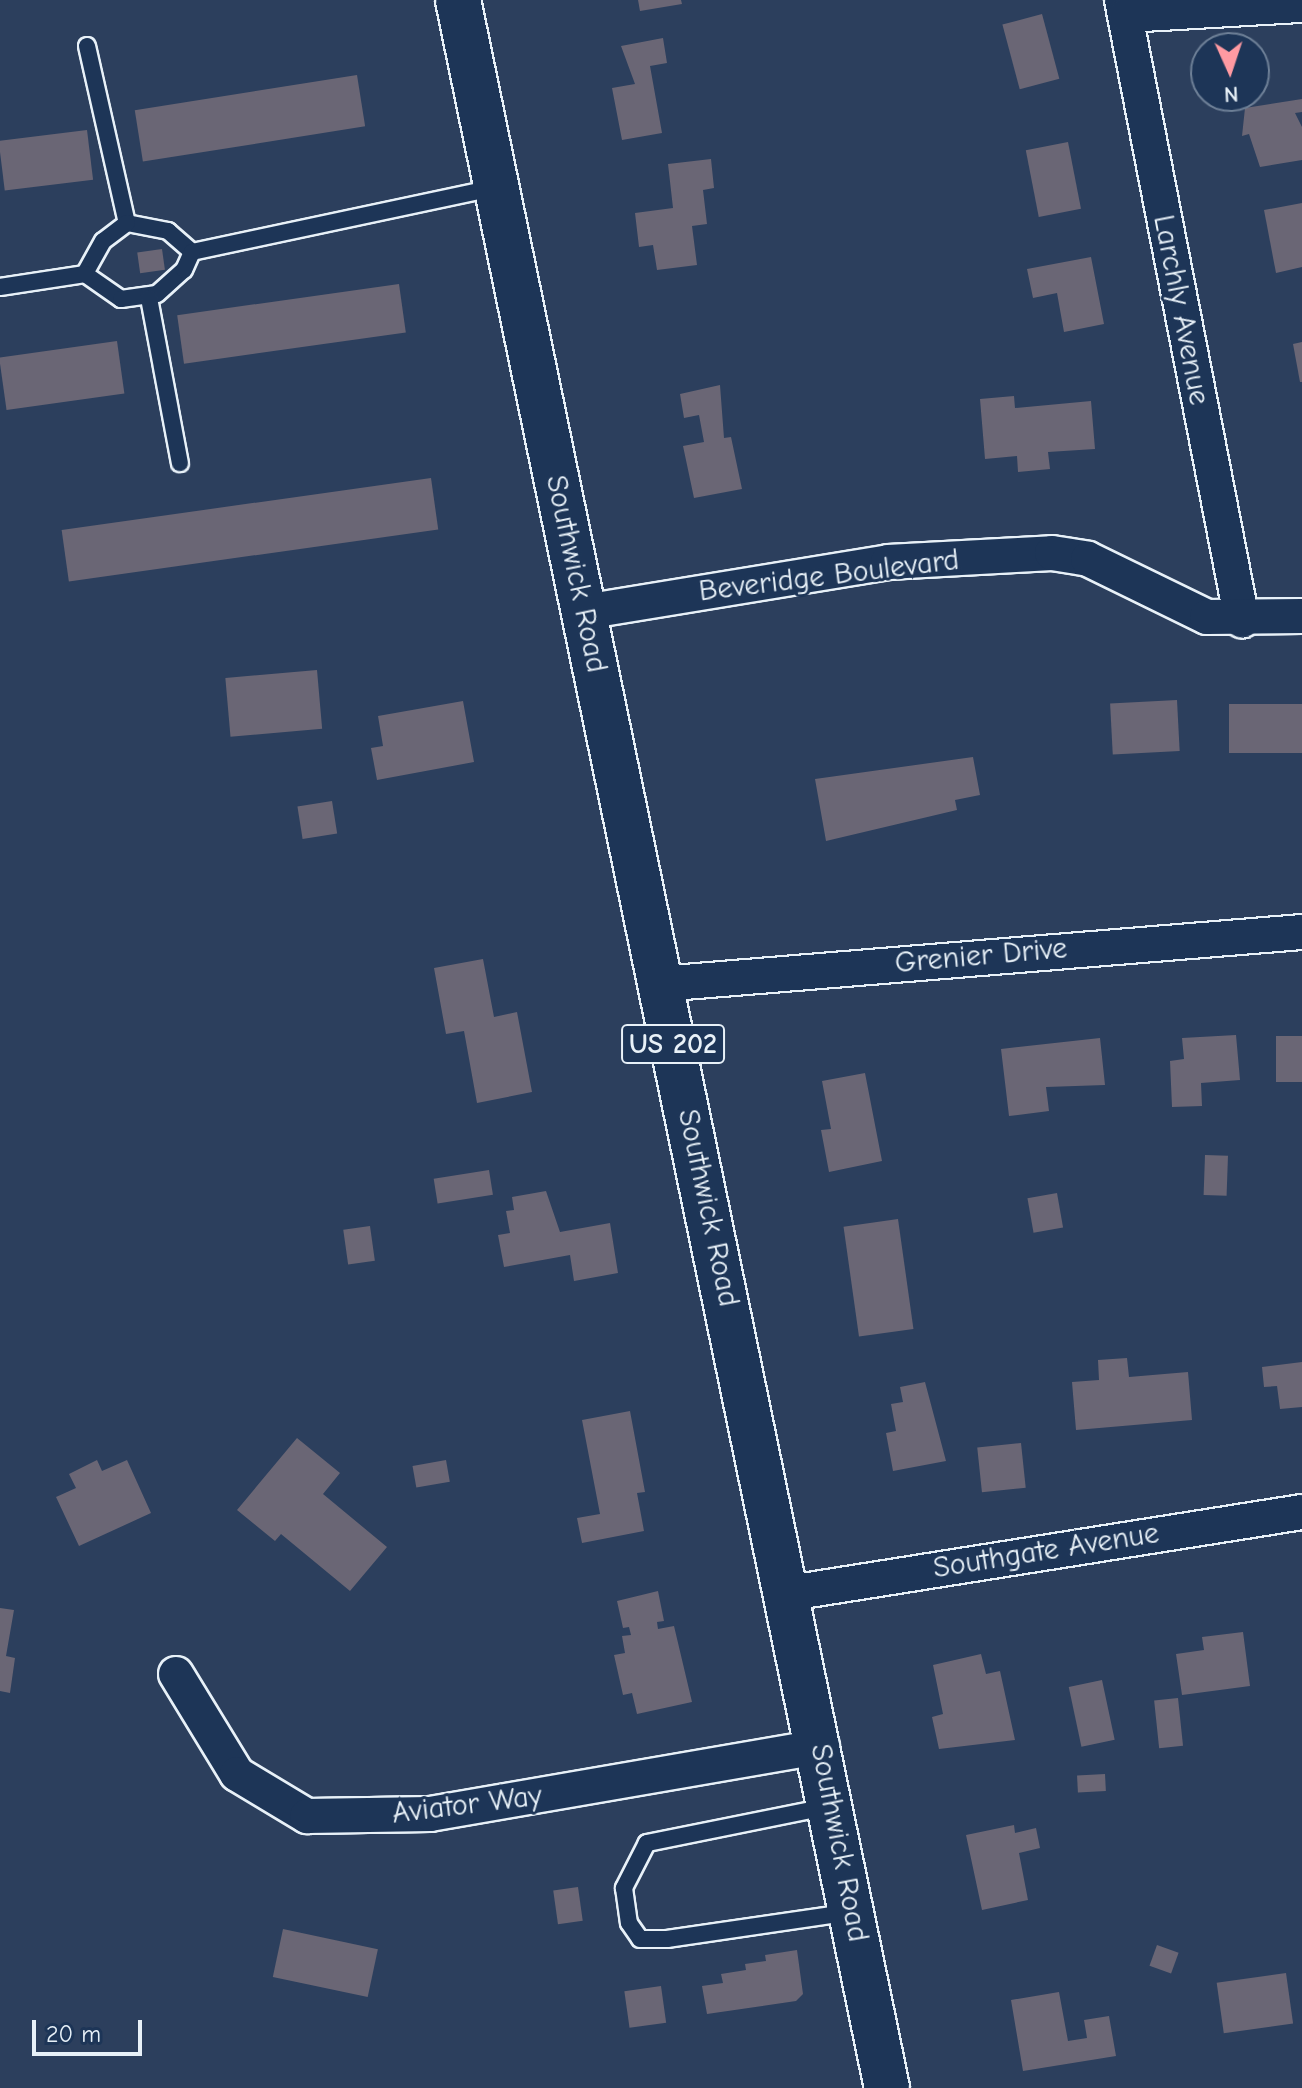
<!DOCTYPE html>
<style>
body{margin:0}
#map{position:relative;width:1302px;height:2088px;overflow:hidden;background:#2c3f5d;font-family:"Comic Neue",sans-serif}
div>[style]{position:absolute}
[style*='--x']{left:calc(var(--x)*1px);top:calc(var(--y)*1px);width:calc(var(--w)*1px);rotate:calc(var(--a)*1deg)}
.building>*{inset:0;background:#6a6675;transform-origin:0 0}
.roads{filter:drop-shadow(2px 0 #e8f1f8) drop-shadow(-2px 0 #e8f1f8) drop-shadow(0 2px #e8f1f8) drop-shadow(0 -2px #e8f1f8)}
.lane>*{height:16px;margin:-8px;padding:0 8px;transform-origin:8px;border-radius:8px;background:#1d3557}
.street>*{height:34px;margin:-17px;padding:0 17px;transform-origin:17px;border-radius:17px;background:#1d3557}
.highway>*{height:44px;margin:-22px;padding:0 22px;transform-origin:22px;border-radius:22px;background:#1d3557}
span{translate:-50% -50%;white-space:nowrap;text-align:center;line-height:1.15;-webkit-text-stroke:6px #1d3557;paint-order:stroke}
.shield-label span{padding:2px 6px;background:#1d3557;border:2px solid;border-radius:6px;-webkit-text-stroke-width:0}
.shield-label{font-size:28px;color:#e8f1f8;font-weight:700}
.street-label{font-size:30px;color:#e8f1f8}
.north{position:absolute;left:1190px;top:32px;width:80px;height:80px;box-sizing:border-box;background:#1d3557;border:2px solid #6e8097;border-radius:50%;rotate:177deg;font-size:22px;font-weight:700;line-height:32px;text-align:center;color:#e8f1f8}
.north::after{content:'';display:block;margin:auto;width:28px;height:36px;background:#ff9aa2;clip-path:polygon(50% 0,100% 100%,50% 72%,0 100%)}
.scale{position:absolute;left:32px;top:2020px;width:110px;height:36px;box-sizing:border-box;border:4px solid #e8f1f8;border-top:0;padding-left:10px;font-size:24px;line-height:28px;white-space:nowrap;color:#e8f1f8;-webkit-text-stroke:6px #1d3557;paint-order:stroke}
</style>
<div id="map">
<div class="building">
<div style="clip-path:polygon(638px 0,681px 0,682px 4px,640px 11px)"></div>
<div style="left:1042px;top:14px;width:67px;height:41px;rotate:75deg"></div>
<div style="clip-path:polygon(663px 38px,667px 63px,650px 66px,662px 133px,622px 140px,612px 88px,635px 84px,621px 46px)"></div>
<div style="left:357px;top:75px;width:52px;height:225px;rotate:81deg"></div>
<div style="clip-path:polygon(1302px 99px,1302px 112px,1295px 113px,1302px 127px,1302px 160px,1260px 167px,1249px 134px,1242px 136px,1245px 108px)"></div>
<div style="left:87px;top:130px;width:50px;height:89px;rotate:83deg"></div>
<div style="left:1068px;top:142px;width:68px;height:43px;rotate:79deg"></div>
<div style="clip-path:polygon(711px 159px,714px 188px,703px 190px,707px 224px,692px 226px,697px 265px,657px 270px,653px 245px,639px 247px,635px 213px,673px 208px,668px 164px)"></div>
<div style="clip-path:polygon(1302px 203px,1302px 267px,1276px 273px,1264px 210px)"></div>
<div style="left:162px;top:249px;width:21px;height:25px;rotate:82deg"></div>
<div style="clip-path:polygon(1091px 257px,1104px 324px,1064px 332px,1057px 293px,1033px 298px,1027px 269px)"></div>
<div style="left:399px;top:284px;width:49px;height:224px;rotate:82deg"></div>
<div style="left:117px;top:341px;width:53px;height:119px;rotate:82deg"></div>
<div style="clip-path:polygon(1302px 342px,1302px 382px,1300px 382px,1293px 344px)"></div>
<div style="clip-path:polygon(720px 385px,724px 438px,731px 437px,742px 489px,694px 498px,683px 446px,704px 442px,699px 415px,684px 418px,680px 394px)"></div>
<div style="clip-path:polygon(1014px 396px,1015px 408px,1091px 401px,1095px 449px,1048px 452px,1050px 469px,1018px 472px,1017px 456px,985px 459px,980px 399px)"></div>
<div style="left:431px;top:478px;width:52px;height:373px;rotate:82deg"></div>
<div style="left:317px;top:670px;width:59px;height:92px;rotate:85deg"></div>
<div style="left:1177px;top:700px;width:51px;height:67px;rotate:87deg"></div>
<div style="clip-path:polygon(463px 701px,474px 762px,377px 780px,371px 748px,383px 746px,378px 716px)"></div>
<div style="left:1302px;top:704px;width:49px;height:73px;rotate:90deg"></div>
<div style="clip-path:polygon(973px 757px,980px 795px,955px 800px,957px 810px,826px 841px,815px 779px)"></div>
<div style="left:332px;top:801px;width:33px;height:35px;rotate:81deg"></div>
<div style="clip-path:polygon(483px 959px,494px 1017px,517px 1012px,532px 1092px,477px 1103px,464px 1031px,446px 1034px,434px 968px)"></div>
<div style="clip-path:polygon(1236px 1035px,1240px 1080px,1201px 1083px,1202px 1106px,1172px 1107px,1170px 1061px,1184px 1059px,1182px 1038px)"></div>
<div style="left:1302px;top:1036px;width:46px;height:26px;rotate:90deg"></div>
<div style="clip-path:polygon(1100px 1038px,1105px 1085px,1046px 1087px,1049px 1111px,1009px 1116px,1001px 1049px)"></div>
<div style="clip-path:polygon(865px 1073px,882px 1161px,829px 1172px,821px 1130px,831px 1129px,822px 1081px)"></div>
<div style="left:1205px;top:1155px;width:23px;height:40px;rotate:2deg"></div>
<div style="left:489px;top:1170px;width:25px;height:56px;rotate:81deg"></div>
<div style="clip-path:polygon(546px 1191px,560px 1232px,610px 1223px,618px 1273px,574px 1281px,570px 1255px,504px 1267px,498px 1235px,510px 1233px,506px 1211px,514px 1210px,512px 1197px)"></div>
<div style="left:1057px;top:1193px;width:35px;height:30px;rotate:80deg"></div>
<div style="left:898px;top:1219px;width:111px;height:55px;rotate:82deg"></div>
<div style="left:370px;top:1226px;width:35px;height:27px;rotate:82deg"></div>
<div style="clip-path:polygon(1127px 1358px,1129px 1377px,1188px 1372px,1192px 1420px,1076px 1430px,1072px 1382px,1099px 1380px,1098px 1360px)"></div>
<div style="clip-path:polygon(1302px 1362px,1302px 1407px,1280px 1409px,1277px 1386px,1264px 1387px,1262px 1367px)"></div>
<div style="clip-path:polygon(925px 1382px,946px 1461px,893px 1471px,886px 1433px,896px 1431px,891px 1404px,903px 1402px,900px 1387px)"></div>
<div style="clip-path:polygon(630px 1411px,645px 1492px,637px 1493px,644px 1531px,582px 1543px,577px 1518px,600px 1514px,582px 1420px)"></div>
<div style="clip-path:polygon(297px 1438px,340px 1473px,323px 1494px,387px 1547px,350px 1591px,281px 1534px,275px 1541px,237px 1510px)"></div>
<div style="left:1021px;top:1443px;width:45px;height:44px;rotate:84deg"></div>
<div style="clip-path:polygon(97px 1460px,102px 1471px,127px 1460px,151px 1513px,79px 1546px,56px 1497px,76px 1488px,69px 1474px)"></div>
<div style="left:446px;top:1460px;width:22px;height:34px;rotate:80deg"></div>
<div style="clip-path:polygon(658px 1591px,664px 1621px,657px 1622px,658px 1629px,674px 1626px,692px 1702px,637px 1714px,632px 1693px,623px 1695px,614px 1655px,625px 1653px,622px 1636px,631px 1635px,629px 1627px,623px 1628px,617px 1601px)"></div>
<div style="clip-path:polygon(0 1608px,14px 1610px,6px 1656px,15px 1658px,10px 1693px,0 1691px)"></div>
<div style="clip-path:polygon(1243px 1632px,1250px 1686px,1182px 1695px,1176px 1654px,1204px 1650px,1202px 1637px)"></div>
<div style="clip-path:polygon(981px 1654px,986px 1674px,1000px 1671px,1015px 1740px,939px 1749px,932px 1717px,943px 1714px,933px 1665px)"></div>
<div style="left:1102px;top:1680px;width:61px;height:34px;rotate:78deg"></div>
<div style="left:1178px;top:1698px;width:48px;height:24px;rotate:84deg"></div>
<div style="left:1105px;top:1774px;width:17px;height:28px;rotate:87deg"></div>
<div style="clip-path:polygon(1014px 1825px,1015px 1833px,1036px 1828px,1040px 1848px,1019px 1853px,1028px 1900px,982px 1910px,966px 1835px)"></div>
<div style="left:578px;top:1887px;width:34px;height:25px;rotate:82deg"></div>
<div style="left:283px;top:1929px;width:97px;height:49px;rotate:12deg"></div>
<div style="left:1157px;top:1945px;width:23px;height:22px;rotate:20deg"></div>
<div style="clip-path:polygon(797px 1950px,803px 1994px,796px 2001px,707px 2014px,702px 1986px,723px 1983px,721px 1974px,746px 1970px,745px 1964px,766px 1961px,765px 1955px)"></div>
<div style="left:1286px;top:1973px;width:51px;height:70px;rotate:82deg"></div>
<div style="left:661px;top:1986px;width:37px;height:37px;rotate:82deg"></div>
<div style="clip-path:polygon(1059px 1992px,1068px 2041px,1087px 2038px,1084px 2020px,1109px 2016px,1116px 2056px,1023px 2071px,1011px 2000px)"></div>
</div>
<div class="roads">
<div class="lane">
<div style="--x:87;--y:46;--w:181;--a:77.3"></div>
<div style="--x:127;--y:223;--w:42;--a:11"></div>
<div style="--x:168;--y:231;--w:32;--a:41"></div>
<div style="--x:192;--y:252;--w:308;--a:-12"></div>
<div style="--x:127;--y:223;--w:30;--a:143"></div>
<div style="--x:103;--y:241;--w:38;--a:119"></div>
<div style="--x:85;--y:274;--w:44;--a:34.8"></div>
<div style="--x:121;--y:299;--w:36;--a:-8"></div>
<div style="--x:157;--y:294;--w:36;--a:-42"></div>
<div style="--x:184;--y:270;--w:20;--a:-66"></div>
<div style="--x:0;--y:287;--w:86;--a:-8.7"></div>
<div style="--x:149;--y:298;--w:168;--a:79.4"></div>
<div style="--x:826;--y:1807;--w:183;--a:168.6"></div>
<div style="--x:647;--y:1843;--w:51;--a:117.1"></div>
<div style="--x:624;--y:1888;--w:35;--a:82"></div>
<div style="--x:629;--y:1923;--w:19;--a:55"></div>
<div style="--x:640;--y:1939;--w:27;--a:0"></div>
<div style="--x:667;--y:1939;--w:186;--a:-8.3"></div>
</div>
<div class="street">
<div style="--x:1122;--y:0;--w:632;--a:79.05"></div>
<div style="--x:1126;--y:15;--w:176;--a:-3.3"></div>
<div style="--x:584;--y:612;--w:308;--a:-9.3"></div>
<div style="--x:888;--y:562;--w:164;--a:-3.1"></div>
<div style="--x:1052;--y:553;--w:36;--a:9"></div>
<div style="--x:1088;--y:559;--w:132;--a:26"></div>
<div style="--x:1207;--y:617;--w:95;--a:-0.6"></div>
<div style="--x:660;--y:984;--w:644;--a:-4.63"></div>
<div style="--x:790;--y:1593;--w:518;--a:-8.99"></div>
<div style="--x:176;--y:1674;--w:117;--a:58.6"></div>
<div style="--x:237;--y:1774;--w:82;--a:31"></div>
<div style="--x:307;--y:1816;--w:123;--a:-0.9"></div>
<div style="--x:430;--y:1814;--w:398;--a:-9.8"></div>
</div>
<div class="highway">
<div style="--x:458;--y:0;--w:2132;--a:78.39"></div>
</div>
</div>
<div class="shield-label">
<span style="left:673px;top:1044px">US 202</span>
</div>
<div class="street-label">
<span style="left:1181px;top:310px;rotate:79deg">Larchly Avenue</span>
<span style="left:576px;top:574px;rotate:78deg">Southwick Road</span>
<span style="left:829px;top:576px;rotate:-7deg">Beveridge Boulevard</span>
<span style="left:981px;top:956px;rotate:-5deg">Grenier Drive</span>
<span style="left:708px;top:1208px;rotate:78deg">Southwick Road</span>
<span style="left:1046px;top:1551px;rotate:-9deg">Southgate Avenue</span>
<span style="left:467px;top:1805px;rotate:-7deg">Aviator Way</span>
<span style="left:839px;top:1843px;rotate:79deg">Southwick Road</span>
</div>
<div class="north">N</div>
<div class="scale">20 m</div>
</div>
